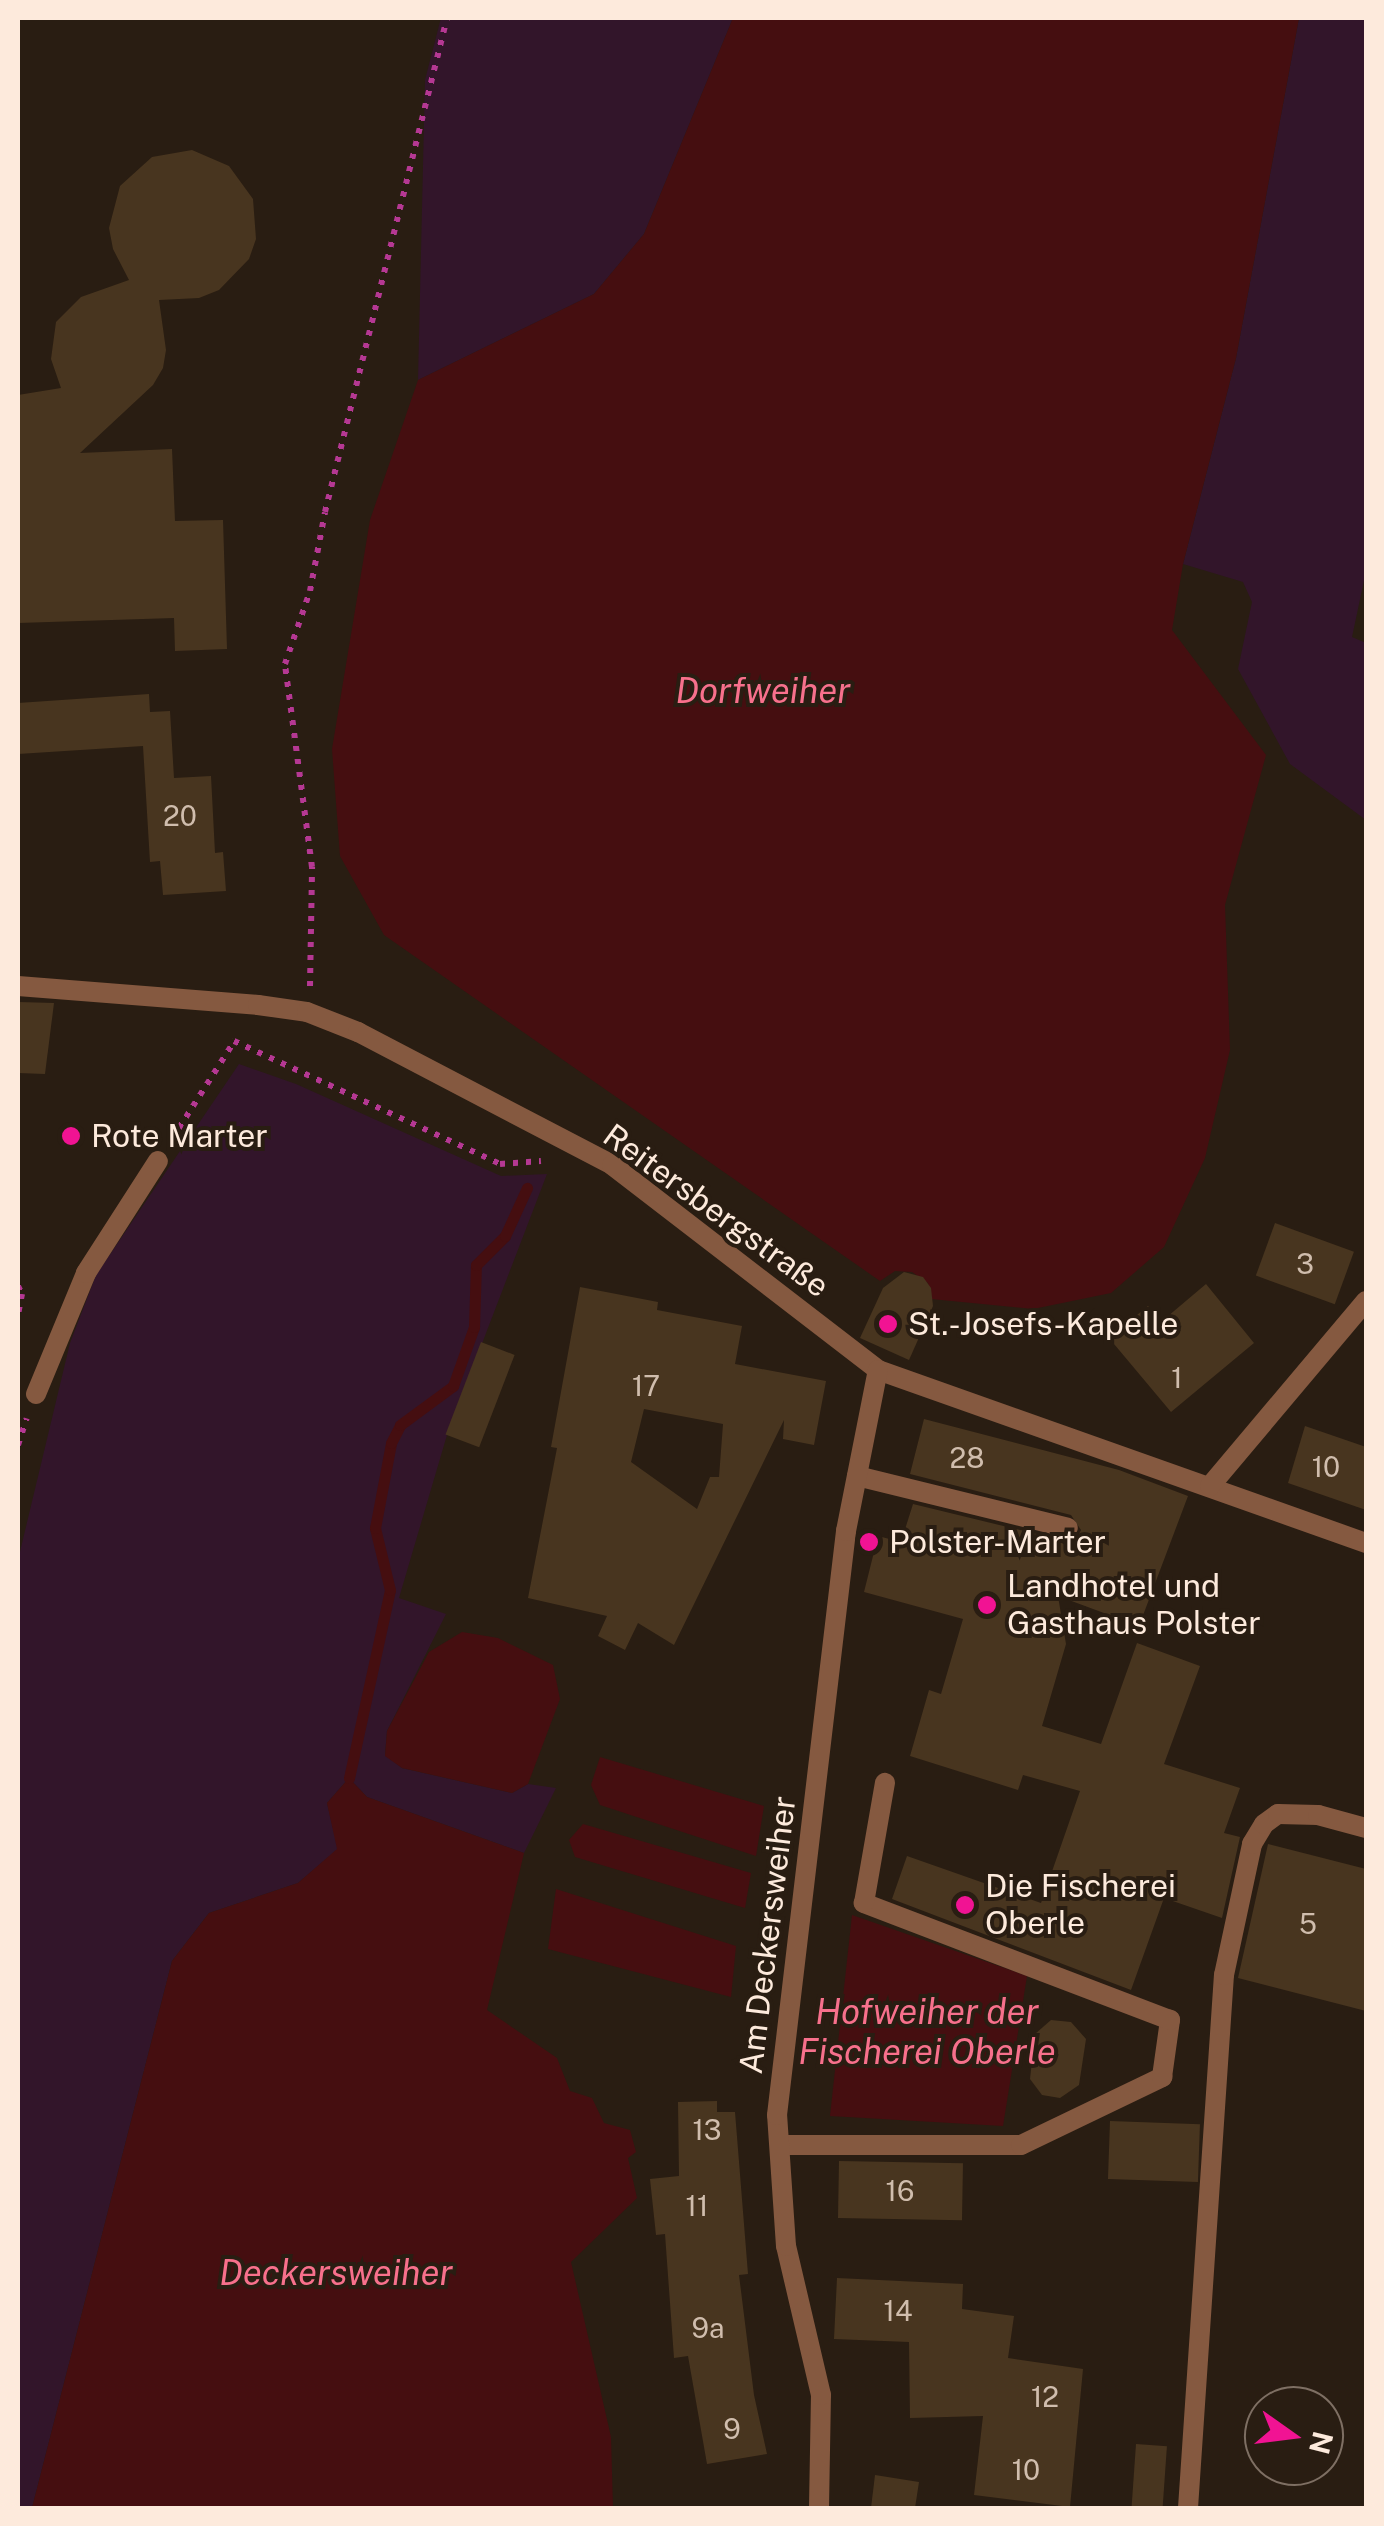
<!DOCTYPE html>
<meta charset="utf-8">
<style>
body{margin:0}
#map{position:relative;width:1384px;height:2526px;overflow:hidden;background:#291d12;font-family:"Public Sans",sans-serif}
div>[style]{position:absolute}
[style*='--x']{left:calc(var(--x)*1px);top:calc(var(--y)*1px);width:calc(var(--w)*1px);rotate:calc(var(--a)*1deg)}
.green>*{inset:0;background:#32152a}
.water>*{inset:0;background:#450e10}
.stream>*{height:11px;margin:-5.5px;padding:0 5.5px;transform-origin:5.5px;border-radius:5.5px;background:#450e10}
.building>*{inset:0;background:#48351f;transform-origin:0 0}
.path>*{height:6px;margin-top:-3px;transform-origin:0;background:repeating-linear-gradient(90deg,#b53893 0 5px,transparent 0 13px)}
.lane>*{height:20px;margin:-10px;padding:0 10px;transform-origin:10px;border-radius:10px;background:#855940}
.street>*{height:20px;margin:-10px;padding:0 10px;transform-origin:10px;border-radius:10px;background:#855940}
.dots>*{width:28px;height:28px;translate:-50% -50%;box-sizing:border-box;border:5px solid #291d12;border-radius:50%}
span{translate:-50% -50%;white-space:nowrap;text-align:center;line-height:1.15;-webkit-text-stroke:8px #291d12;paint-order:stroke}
.number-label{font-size:28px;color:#d0bdad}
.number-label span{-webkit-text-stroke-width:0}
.poi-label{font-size:32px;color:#fdeadc}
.left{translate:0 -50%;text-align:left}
.street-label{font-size:32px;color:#fdeadc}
.water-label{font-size:35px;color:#f7708c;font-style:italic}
.frame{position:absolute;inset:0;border:20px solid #fdeadc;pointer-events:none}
.north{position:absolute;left:1244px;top:2386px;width:100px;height:100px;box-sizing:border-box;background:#291d12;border:2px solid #7e6f63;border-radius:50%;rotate:104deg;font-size:28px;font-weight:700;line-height:40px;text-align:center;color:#fdeadc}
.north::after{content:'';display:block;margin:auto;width:35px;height:45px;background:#f11393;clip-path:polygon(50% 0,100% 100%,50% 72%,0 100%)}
</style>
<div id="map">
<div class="green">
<div style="clip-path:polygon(441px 18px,733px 18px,644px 234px,594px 294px,418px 380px,425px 80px)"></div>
<div style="clip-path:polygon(1299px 18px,1366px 18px,1366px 571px,1352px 637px,1366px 643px,1366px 820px,1290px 764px,1238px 669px,1252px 602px,1243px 582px,1183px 564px,1236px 358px)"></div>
<div style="clip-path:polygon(239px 1064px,296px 1084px,501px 1176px,547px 1174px,447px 1435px,399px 1598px,446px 1614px,387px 1731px,385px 1755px,402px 1768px,512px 1793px,528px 1784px,556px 1788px,524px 1853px,367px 1797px,349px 1778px,327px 1803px,338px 1849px,298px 1883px,209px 1913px,172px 1961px,32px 2508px,18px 2508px,18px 1560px,70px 1343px,96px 1275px)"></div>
</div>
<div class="water">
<div style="clip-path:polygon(733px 18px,1299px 18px,1236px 358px,1183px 564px,1172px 630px,1266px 755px,1225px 905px,1230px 1050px,1205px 1158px,1164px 1247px,1111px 1293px,1033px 1309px,931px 1299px,928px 1283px,912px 1272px,895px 1271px,880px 1281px,384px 935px,340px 856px,332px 749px,370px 520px,418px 380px,594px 294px,644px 234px)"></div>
<div style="clip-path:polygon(462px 1632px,498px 1638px,553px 1665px,560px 1699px,528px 1784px,512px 1793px,402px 1768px,385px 1756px,387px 1731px,429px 1652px)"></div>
<div style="clip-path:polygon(600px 1757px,764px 1806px,756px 1856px,600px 1805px,591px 1785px)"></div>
<div style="clip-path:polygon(349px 1778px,367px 1797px,524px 1853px,487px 2010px,557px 2058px,570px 2091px,592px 2098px,604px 2123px,630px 2130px,636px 2152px,628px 2158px,637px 2198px,571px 2262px,611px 2437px,613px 2508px,32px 2508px,172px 1961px,209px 1913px,298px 1883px,337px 1849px,327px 1803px)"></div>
<div style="clip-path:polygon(583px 1824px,751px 1873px,745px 1908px,575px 1857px,569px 1840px)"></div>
<div style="clip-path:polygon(556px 1889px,736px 1946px,731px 1997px,548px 1949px)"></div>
<div style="clip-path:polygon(852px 1915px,1027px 1976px,1003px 2126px,830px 2116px)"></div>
</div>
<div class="stream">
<div style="--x:349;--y:1778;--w:192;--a:-77.7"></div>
<div style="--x:390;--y:1590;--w:64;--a:-103.6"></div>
<div style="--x:375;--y:1528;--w:86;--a:-79.3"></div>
<div style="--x:391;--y:1443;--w:20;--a:-63"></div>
<div style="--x:400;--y:1425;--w:66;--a:-36.3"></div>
<div style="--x:453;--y:1386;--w:63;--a:-70.4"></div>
<div style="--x:474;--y:1327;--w:62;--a:-88.2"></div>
<div style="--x:476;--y:1265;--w:41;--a:-45"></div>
<div style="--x:505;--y:1236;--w:53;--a:-65.4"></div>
</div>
<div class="building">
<div style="clip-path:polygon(192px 150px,229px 166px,253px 199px,256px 239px,249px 259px,219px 290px,199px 298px,159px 300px,166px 350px,163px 368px,153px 385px,80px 453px,172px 449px,175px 521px,223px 520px,227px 649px,175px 651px,174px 618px,18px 623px,18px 395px,61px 388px,51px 359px,56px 322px,81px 297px,129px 280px,113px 249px,109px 228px,120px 186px,152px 157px)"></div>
<div style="clip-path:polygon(149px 694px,150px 712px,170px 711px,174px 778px,211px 776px,215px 853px,223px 852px,226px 891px,163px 895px,160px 861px,150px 862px,143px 746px,18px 754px,18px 703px)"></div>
<div style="clip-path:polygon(18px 1002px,54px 1003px,45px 1074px,18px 1073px)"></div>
<div style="left:1275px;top:1223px;width:84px;height:56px;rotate:20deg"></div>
<div style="clip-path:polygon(904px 1272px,923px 1277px,931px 1288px,933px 1306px,909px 1360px,860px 1338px,883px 1288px)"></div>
<div style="clip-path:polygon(1206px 1284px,1254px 1343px,1171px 1412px,1109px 1338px,1148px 1306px,1161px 1322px)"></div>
<div style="clip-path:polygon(evenodd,580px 1287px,658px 1302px,657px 1310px,742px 1326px,735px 1364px,826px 1381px,814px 1445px,783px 1439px,784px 1420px,674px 1645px,638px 1623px,625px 1650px,598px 1636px,607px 1616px,528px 1598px,557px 1448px,551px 1447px,580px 1287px,644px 1409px,723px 1424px,719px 1477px,710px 1477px,697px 1509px,631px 1462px,644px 1409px)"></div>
<div style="left:481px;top:1342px;width:36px;height:99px;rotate:21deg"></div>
<div style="clip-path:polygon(924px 1419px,1119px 1470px,1188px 1496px,1139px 1626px,1058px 1596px,1066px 1644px,1042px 1726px,1101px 1744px,1137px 1643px,1200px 1666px,1164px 1764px,1240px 1788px,1224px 1833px,1240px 1837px,1222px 1918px,1164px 1898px,1131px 1990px,892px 1899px,907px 1856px,1041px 1903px,1080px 1791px,1023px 1775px,1018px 1790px,910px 1756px,929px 1690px,941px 1694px,963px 1619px,864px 1592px,878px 1536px,901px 1542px,913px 1504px,1065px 1541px,1077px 1538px,1081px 1530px,1071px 1515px,910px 1474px)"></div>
<div style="clip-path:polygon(1305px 1426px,1366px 1447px,1366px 1510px,1288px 1483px)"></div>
<div style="clip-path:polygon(1268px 1844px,1366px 1869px,1366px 2011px,1238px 1978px)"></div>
<div style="clip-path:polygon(1051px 2020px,1071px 2022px,1086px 2039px,1079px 2085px,1060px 2098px,1042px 2095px,1030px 2079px,1035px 2034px)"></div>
<div style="clip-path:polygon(717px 2101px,717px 2112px,735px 2112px,748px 2274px,739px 2275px,754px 2395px,767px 2454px,707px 2464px,688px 2356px,674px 2358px,665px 2234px,656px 2235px,650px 2179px,679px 2176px,678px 2102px)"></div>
<div style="left:1110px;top:2121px;width:90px;height:58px;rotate:2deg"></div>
<div style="left:839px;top:2161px;width:124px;height:57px;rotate:1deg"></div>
<div style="clip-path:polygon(837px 2278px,963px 2284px,962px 2309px,1014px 2316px,1008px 2358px,1083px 2369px,1070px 2507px,974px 2495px,983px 2416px,910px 2418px,909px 2342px,834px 2339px)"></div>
<div style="left:1136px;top:2444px;width:31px;height:64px;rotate:4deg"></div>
<div style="clip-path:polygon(875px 2475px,919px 2482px,915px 2508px,871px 2508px)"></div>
</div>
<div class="path">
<div style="--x:310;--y:986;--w:119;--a:-89"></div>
<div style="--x:312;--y:867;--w:205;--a:-97.6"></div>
<div style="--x:285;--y:664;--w:77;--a:-71.1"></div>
<div style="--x:310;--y:591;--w:80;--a:-79.2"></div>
<div style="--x:325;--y:512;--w:509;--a:-76.13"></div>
<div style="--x:234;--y:1041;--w:293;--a:24.8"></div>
<div style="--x:500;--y:1164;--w:41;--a:-4.2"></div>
<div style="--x:172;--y:1139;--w:117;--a:-57.5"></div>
<div style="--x:18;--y:1286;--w:9;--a:63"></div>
<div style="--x:22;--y:1294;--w:20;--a:101"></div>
<div style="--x:18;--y:1445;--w:28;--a:-72"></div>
</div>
<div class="lane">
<div style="--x:36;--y:1394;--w:131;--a:-67.5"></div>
<div style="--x:86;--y:1273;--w:133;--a:-57.3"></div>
<div style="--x:857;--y:1476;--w:217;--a:13.8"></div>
<div style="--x:780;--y:2145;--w:241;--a:0"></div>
<div style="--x:1021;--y:2145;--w:157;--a:-25.7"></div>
<div style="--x:1162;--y:2077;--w:58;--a:-82"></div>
<div style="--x:1170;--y:2020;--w:328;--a:-159.1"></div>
<div style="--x:864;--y:1903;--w:122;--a:-80.1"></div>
<div style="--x:1188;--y:2508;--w:534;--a:-86.14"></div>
<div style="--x:1224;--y:1975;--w:134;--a:-77.9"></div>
<div style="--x:1252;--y:1844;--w:23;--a:-59"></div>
<div style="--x:1264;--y:1824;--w:17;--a:-36"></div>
<div style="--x:1278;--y:1814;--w:40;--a:1.4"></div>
<div style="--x:1318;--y:1815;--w:50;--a:15.2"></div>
</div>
<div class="street">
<div style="--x:18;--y:986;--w:241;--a:4.5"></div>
<div style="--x:258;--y:1005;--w:49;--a:8.1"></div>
<div style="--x:307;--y:1012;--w:55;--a:21.4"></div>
<div style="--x:358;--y:1032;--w:287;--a:27.6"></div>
<div style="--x:612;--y:1165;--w:336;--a:37.6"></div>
<div style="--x:878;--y:1370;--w:518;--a:19.52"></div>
<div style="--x:1210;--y:1486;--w:242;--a:-49.9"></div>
<div style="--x:819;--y:2508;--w:113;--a:-89"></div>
<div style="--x:821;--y:2395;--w:153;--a:-103.2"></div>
<div style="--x:786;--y:2246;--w:131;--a:-93.9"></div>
<div style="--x:777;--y:2115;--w:588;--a:-83.26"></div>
<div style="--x:846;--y:1531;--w:164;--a:-78.8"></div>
</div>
<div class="dots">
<div style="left:71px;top:1136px;background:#f11393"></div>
<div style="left:888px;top:1324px;background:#f11393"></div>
<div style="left:869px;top:1542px;background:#f11393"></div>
<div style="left:987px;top:1605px;background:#f11393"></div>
<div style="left:965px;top:1905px;background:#f11393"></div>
</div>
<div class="number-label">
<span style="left:180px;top:816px">20</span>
<span style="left:1305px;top:1264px">3</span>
<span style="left:1177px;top:1378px">1</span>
<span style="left:646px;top:1386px">17</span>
<span style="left:967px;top:1458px">28</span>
<span style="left:1326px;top:1467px">10</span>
<span style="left:1308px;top:1924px">5</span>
<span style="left:707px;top:2130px">13</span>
<span style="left:900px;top:2191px">16</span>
<span style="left:697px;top:2206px">11</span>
<span style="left:898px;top:2311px">14</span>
<span style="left:708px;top:2328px">9a</span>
<span style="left:1045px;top:2397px">12</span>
<span style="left:732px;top:2429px">9</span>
<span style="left:1026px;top:2470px">10</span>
</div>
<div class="poi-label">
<span class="left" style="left:91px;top:1136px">Rote Marter</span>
<span class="left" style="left:908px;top:1324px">St.-Josefs-Kapelle</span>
<span class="left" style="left:889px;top:1542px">Polster-Marter</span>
<span class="left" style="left:1007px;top:1605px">Landhotel und<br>Gasthaus Polster</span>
<span class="left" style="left:985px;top:1905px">Die Fischerei<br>Oberle</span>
</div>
<div class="street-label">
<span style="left:716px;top:1211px;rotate:36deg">Reitersbergstraße</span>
<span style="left:768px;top:1935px;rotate:-83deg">Am Deckersweiher</span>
</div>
<div class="water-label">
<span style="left:763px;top:691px">Dorfweiher</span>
<span style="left:927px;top:2032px">Hofweiher der<br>Fischerei Oberle</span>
<span style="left:336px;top:2273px">Deckersweiher</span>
</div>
<div class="frame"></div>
<div class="north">N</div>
</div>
